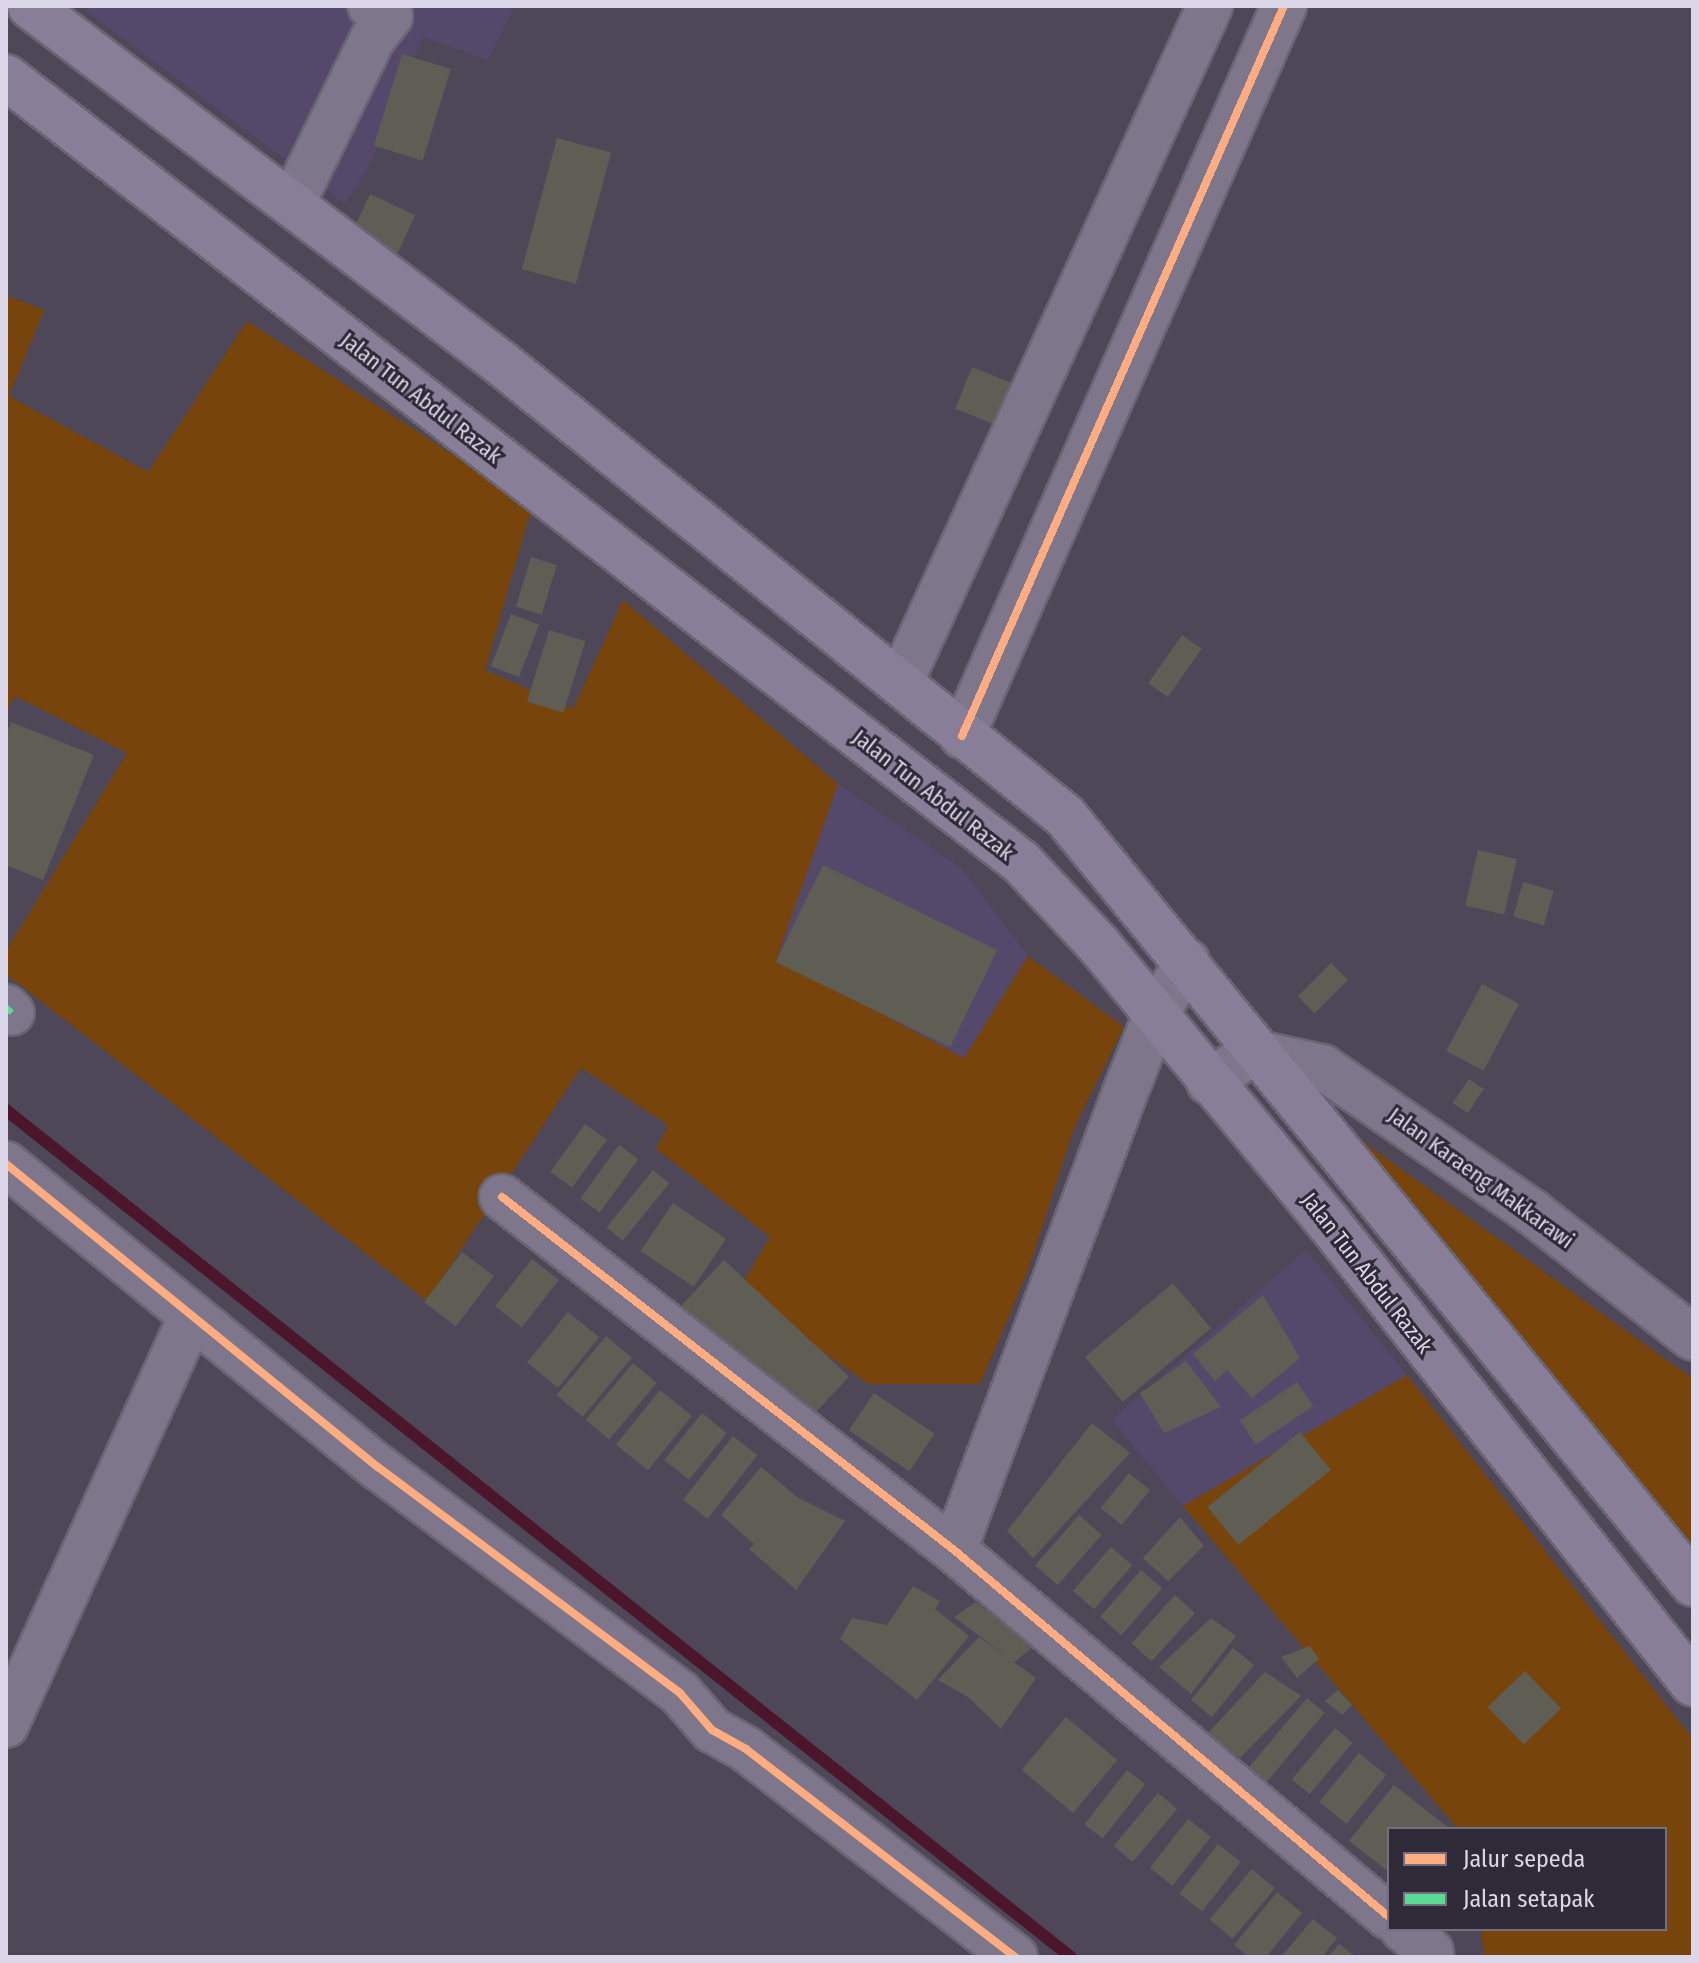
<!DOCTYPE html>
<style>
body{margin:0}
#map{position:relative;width:1699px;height:1963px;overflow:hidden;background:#4d4758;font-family:"Fira Sans Condensed",sans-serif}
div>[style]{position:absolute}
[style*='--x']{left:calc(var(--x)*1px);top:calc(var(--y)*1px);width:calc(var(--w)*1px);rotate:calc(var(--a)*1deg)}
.built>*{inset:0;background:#55496b}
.green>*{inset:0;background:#77440c}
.stream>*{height:12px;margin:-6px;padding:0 6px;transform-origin:6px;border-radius:6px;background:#4b152c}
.building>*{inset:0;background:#5f5e55;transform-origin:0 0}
.roads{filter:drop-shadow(2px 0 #6a6573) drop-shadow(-2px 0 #6a6573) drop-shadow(0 2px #6a6573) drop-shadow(0 -2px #6a6573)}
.minor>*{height:44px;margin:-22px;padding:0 22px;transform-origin:22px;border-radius:22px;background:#7e778c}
.major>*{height:44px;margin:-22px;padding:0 22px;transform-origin:22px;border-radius:22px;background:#887e97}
.quiet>*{height:6px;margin-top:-3px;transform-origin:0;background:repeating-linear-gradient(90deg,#5adb95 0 12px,transparent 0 18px)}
.cycleway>*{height:8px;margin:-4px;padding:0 4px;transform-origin:4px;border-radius:4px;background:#ffac80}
span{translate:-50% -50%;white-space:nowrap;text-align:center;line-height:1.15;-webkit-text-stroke:6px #2e2a38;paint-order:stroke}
.street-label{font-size:22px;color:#dbd6e8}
.frame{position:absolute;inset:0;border:8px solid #dbd6e8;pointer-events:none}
.legend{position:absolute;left:1387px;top:1827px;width:280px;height:104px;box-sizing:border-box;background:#2e2a38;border:2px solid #736f7e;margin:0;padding:10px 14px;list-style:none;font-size:24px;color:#dbd6e8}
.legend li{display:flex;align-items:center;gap:16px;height:40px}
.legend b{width:40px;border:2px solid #736f7e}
</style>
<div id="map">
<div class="built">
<div style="clip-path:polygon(80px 6px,515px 6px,488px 60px,423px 37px,370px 165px,345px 204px)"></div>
<div style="clip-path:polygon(838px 784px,961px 868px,1028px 956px,964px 1059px,776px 958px)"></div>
<div style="clip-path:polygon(1306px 1250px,1407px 1375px,1183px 1506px,1112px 1420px)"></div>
</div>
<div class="green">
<div style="clip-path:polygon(6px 295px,44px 310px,9px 396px,148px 472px,247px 321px,532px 506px,485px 670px,573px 709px,623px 600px,838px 784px,777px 958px,964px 1058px,1028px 956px,1124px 1027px,1074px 1128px,1028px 1271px,980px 1384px,869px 1384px,737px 1292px,770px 1237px,656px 1149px,668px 1125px,581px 1068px,427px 1301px,6px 974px,6px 951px,127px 753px,15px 696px,6px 713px)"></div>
<div style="clip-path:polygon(1293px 1091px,1693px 1379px,1693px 1596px)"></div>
<div style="clip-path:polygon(1407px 1375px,1693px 1739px,1693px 1957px,1485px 1957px,1480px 1929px,1665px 1929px,1665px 1829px,1458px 1829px,1183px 1506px)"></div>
</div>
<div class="stream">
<div style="--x:6;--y:1110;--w:1361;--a:38.5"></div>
</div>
<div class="building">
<div style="left:402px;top:54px;width:51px;height:96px;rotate:17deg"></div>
<div style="left:557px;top:138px;width:56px;height:136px;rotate:15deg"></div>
<div style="left:370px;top:194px;width:50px;height:43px;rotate:25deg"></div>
<div style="left:972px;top:367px;width:88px;height:45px;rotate:22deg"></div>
<div style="left:531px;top:557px;width:27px;height:52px;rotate:17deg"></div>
<div style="left:511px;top:614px;width:30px;height:56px;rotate:21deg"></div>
<div style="left:549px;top:630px;width:38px;height:75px;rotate:17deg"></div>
<div style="left:1182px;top:635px;width:24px;height:59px;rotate:35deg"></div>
<div style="clip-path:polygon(11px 722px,94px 755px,43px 880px,6px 865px,6px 735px)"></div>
<div style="left:1478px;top:850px;width:40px;height:57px;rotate:13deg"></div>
<div style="left:823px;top:865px;width:194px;height:108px;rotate:26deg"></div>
<div style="left:1523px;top:882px;width:32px;height:36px;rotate:16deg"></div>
<div style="left:1331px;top:963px;width:24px;height:47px;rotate:45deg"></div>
<div style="left:1482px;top:984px;width:42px;height:76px;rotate:28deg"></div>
<div style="left:1469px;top:1079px;width:18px;height:29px;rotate:34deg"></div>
<div style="left:585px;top:1124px;width:27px;height:59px;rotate:36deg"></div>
<div style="left:619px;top:1145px;width:24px;height:66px;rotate:36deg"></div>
<div style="left:653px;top:1170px;width:21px;height:74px;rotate:39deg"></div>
<div style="left:673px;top:1203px;width:64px;height:58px;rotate:34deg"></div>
<div style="left:462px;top:1252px;width:40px;height:63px;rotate:37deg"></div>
<div style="left:532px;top:1259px;width:34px;height:60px;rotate:38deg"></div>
<div style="left:724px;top:1260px;width:171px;height:62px;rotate:43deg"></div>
<div style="left:1173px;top:1283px;width:59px;height:115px;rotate:50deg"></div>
<div style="clip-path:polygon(1263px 1295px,1300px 1358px,1252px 1398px,1227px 1370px,1215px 1381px,1193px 1354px)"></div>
<div style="left:568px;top:1312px;width:40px;height:65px;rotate:39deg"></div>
<div style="left:606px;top:1336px;width:34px;height:77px;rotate:40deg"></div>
<div style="clip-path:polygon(1186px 1361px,1221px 1407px,1164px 1433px,1140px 1393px)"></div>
<div style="left:633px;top:1363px;width:31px;height:74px;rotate:40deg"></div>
<div style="left:1297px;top:1382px;width:29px;height:69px;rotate:56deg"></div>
<div style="left:660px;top:1390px;width:41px;height:70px;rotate:39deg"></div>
<div style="left:874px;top:1393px;width:73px;height:45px;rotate:34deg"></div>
<div style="left:702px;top:1413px;width:32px;height:60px;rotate:39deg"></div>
<div style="clip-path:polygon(1092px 1423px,1130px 1453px,1033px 1558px,1007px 1531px)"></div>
<div style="left:1300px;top:1432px;width:49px;height:119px;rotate:51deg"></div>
<div style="left:733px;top:1436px;width:31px;height:81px;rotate:38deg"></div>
<div style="clip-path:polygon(761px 1467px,797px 1497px,845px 1521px,796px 1590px,749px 1549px,754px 1544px,721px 1515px)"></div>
<div style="left:1129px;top:1473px;width:27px;height:45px;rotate:39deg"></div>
<div style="left:1079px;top:1515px;width:30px;height:67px;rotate:41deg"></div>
<div style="clip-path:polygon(1180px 1517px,1204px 1546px,1168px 1581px,1143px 1558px)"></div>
<div style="left:1111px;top:1547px;width:28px;height:58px;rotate:41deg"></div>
<div style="left:1141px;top:1570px;width:28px;height:62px;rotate:41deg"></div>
<div style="clip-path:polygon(913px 1586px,940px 1601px,935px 1609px,969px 1636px,917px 1700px,840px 1639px,852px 1618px,887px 1625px)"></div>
<div style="left:1175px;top:1595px;width:27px;height:65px;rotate:42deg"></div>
<div style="clip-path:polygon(976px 1602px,1033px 1647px,1014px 1662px,1036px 1678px,1001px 1729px,968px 1697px,938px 1680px,979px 1637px,1011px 1660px,954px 1617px)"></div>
<div style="clip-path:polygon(1211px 1618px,1236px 1636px,1191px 1694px,1159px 1667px)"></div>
<div style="clip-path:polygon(1310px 1646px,1319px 1659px,1297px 1678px,1281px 1657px)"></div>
<div style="left:1233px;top:1648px;width:27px;height:67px;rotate:39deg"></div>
<div style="left:1525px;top:1671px;width:52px;height:52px;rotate:46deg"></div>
<div style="clip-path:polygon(1265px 1672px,1301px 1696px,1240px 1758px,1208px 1733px)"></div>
<div style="clip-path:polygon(1338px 1690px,1352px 1705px,1342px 1715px,1325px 1701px)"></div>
<div style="left:1307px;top:1698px;width:23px;height:90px;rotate:40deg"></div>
<div style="left:1066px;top:1717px;width:67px;height:69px;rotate:40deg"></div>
<div style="left:1335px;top:1728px;width:23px;height:67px;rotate:40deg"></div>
<div style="left:1359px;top:1753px;width:35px;height:63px;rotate:39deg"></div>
<div style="left:1127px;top:1770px;width:23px;height:69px;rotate:38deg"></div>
<div style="clip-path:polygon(1394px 1785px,1450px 1829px,1389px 1829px,1389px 1872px,1349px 1841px)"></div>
<div style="left:1158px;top:1793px;width:25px;height:69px;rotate:40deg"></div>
<div style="left:1188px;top:1819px;width:29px;height:62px;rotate:38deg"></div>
<div style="left:1218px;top:1844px;width:29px;height:63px;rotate:38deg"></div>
<div style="left:1252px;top:1869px;width:30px;height:66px;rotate:40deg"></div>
<div style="clip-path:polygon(1277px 1892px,1302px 1913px,1266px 1957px,1249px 1957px,1234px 1945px)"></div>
<div style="clip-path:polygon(1313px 1919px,1337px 1938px,1322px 1957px,1281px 1957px)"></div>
<div style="clip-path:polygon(1339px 1944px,1356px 1957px,1328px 1957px)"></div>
</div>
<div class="roads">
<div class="minor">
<div style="--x:292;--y:204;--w:185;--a:-64"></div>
<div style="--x:373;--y:38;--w:28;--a:-52"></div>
<div style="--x:390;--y:16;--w:22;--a:-153"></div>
<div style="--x:900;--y:683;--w:745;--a:-65.4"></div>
<div style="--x:962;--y:736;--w:798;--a:-66.2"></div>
<div style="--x:6;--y:1007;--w:8;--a:45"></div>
<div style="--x:1209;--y:1082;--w:53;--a:-34.3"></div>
<div style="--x:1253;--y:1052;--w:71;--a:12.3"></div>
<div style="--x:1322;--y:1067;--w:255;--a:34.6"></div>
<div style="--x:1532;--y:1212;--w:204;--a:38"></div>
<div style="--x:6;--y:1164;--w:480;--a:39.2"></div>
<div style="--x:378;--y:1467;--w:377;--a:36.8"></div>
<div style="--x:680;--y:1693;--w:49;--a:49.1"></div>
<div style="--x:712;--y:1730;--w:39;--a:29"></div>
<div style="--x:746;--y:1749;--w:340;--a:37.7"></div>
<div style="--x:502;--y:1197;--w:574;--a:37.99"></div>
<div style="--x:954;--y:1550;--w:569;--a:40.15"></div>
<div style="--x:954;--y:1550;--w:499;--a:-69.5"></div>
<div style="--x:1129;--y:1083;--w:74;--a:-68.6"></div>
<div style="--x:1156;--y:1014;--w:61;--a:-59.2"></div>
<div style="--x:6;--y:1725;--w:450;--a:-65.6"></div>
<div style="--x:1403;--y:1929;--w:36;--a:39"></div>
</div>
<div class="major">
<div style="--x:30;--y:6;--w:591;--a:37.16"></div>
<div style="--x:501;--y:363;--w:723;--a:38.77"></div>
<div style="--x:1065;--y:816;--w:992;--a:50.73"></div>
<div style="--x:6;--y:77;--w:1283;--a:37.72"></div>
<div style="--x:1021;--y:862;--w:112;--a:46.8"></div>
<div style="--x:1098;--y:944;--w:362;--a:50.4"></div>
<div style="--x:1329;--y:1223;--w:587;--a:51.71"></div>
</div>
</div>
<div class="quiet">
<div style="--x:6;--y:1007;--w:8;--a:45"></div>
</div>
<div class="cycleway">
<div style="--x:962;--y:736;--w:798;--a:-66.2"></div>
<div style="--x:6;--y:1164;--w:480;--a:39.2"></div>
<div style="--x:378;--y:1467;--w:377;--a:36.8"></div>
<div style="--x:680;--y:1693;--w:49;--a:49.1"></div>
<div style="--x:712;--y:1730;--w:39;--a:29"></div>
<div style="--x:746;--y:1749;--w:340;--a:37.7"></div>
<div style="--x:502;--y:1197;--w:574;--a:37.99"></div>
<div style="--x:954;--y:1550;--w:569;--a:40.15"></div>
</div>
<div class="street-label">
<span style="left:421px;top:398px;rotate:38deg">Jalan Tun Abdul Razak</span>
<span style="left:933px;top:795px;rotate:38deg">Jalan Tun Abdul Razak</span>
<span style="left:1481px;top:1178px;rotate:36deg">Jalan Karaeng Makkarawi</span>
<span style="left:1367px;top:1273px;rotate:52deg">Jalan Tun Abdul Razak</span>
</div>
<div class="frame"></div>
<ul class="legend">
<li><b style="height:10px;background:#ffac80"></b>Jalur sepeda</li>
<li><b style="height:10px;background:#5adb95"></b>Jalan setapak</li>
</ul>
</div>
